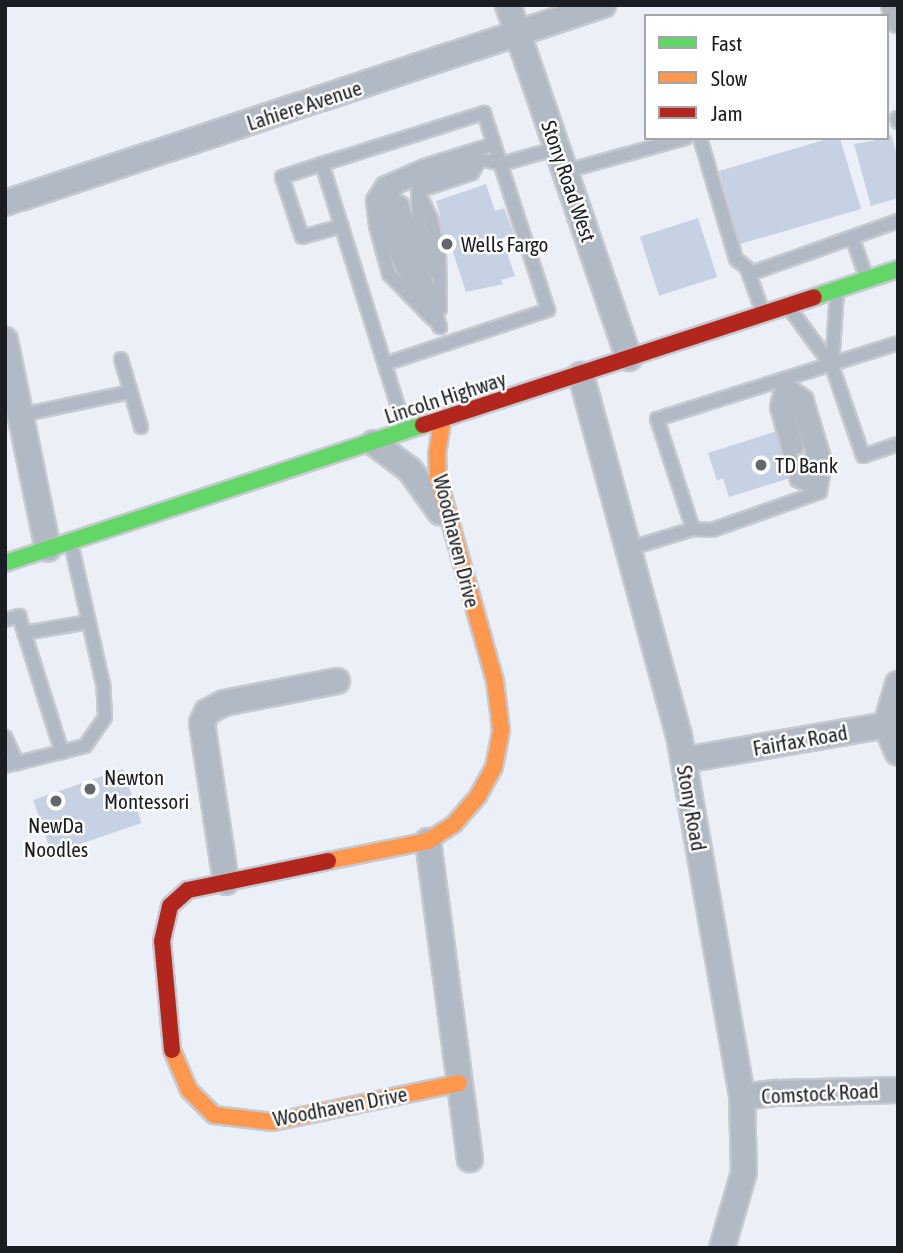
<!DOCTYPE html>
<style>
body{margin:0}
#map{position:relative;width:903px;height:1253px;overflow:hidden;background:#ebeff7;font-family:"Asap Condensed",sans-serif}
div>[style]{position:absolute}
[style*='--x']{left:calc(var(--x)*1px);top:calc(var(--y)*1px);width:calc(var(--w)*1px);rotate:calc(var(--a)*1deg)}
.building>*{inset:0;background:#c7d1e4;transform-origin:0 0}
.roads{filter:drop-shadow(2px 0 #c6cad0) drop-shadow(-2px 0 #c6cad0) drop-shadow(0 2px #c6cad0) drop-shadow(0 -2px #c6cad0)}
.lane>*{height:12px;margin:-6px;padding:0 6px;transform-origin:6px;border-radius:6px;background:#b1b9c4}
.street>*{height:24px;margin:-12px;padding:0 12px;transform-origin:12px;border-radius:12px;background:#b1b9c4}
.fast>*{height:16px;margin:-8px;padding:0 8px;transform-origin:8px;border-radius:8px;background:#63d668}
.slow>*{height:16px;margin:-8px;padding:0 8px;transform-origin:8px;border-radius:8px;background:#ff974d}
.jam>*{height:16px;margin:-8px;padding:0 8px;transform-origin:8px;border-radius:8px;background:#b3261e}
.dots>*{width:19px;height:19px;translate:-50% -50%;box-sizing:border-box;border:4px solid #fff;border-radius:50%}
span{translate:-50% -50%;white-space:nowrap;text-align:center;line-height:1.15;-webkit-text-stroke:5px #fff;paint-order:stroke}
.street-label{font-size:21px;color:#1a1d22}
.poi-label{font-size:21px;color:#1a1d22}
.left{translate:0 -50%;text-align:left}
.frame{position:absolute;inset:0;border:7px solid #1a1d22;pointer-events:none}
.legend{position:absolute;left:644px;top:14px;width:245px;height:126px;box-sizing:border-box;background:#fff;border:2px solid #a3a5a7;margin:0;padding:9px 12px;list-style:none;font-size:21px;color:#1a1d22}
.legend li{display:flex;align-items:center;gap:14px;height:35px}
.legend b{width:35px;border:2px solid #a3a5a7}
</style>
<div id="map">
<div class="building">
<div style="clip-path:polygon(891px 134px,898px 158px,898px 198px,871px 206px,854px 144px,887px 138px)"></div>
<div style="clip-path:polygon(831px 138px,840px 138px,861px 209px,740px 244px,719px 171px)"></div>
<div style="clip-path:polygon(486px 184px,495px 211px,504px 208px,514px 234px,502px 238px,515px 276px,501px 280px,503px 284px,466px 292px,452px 249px,397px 267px,386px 235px,440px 216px,436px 201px)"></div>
<div style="left:698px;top:218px;width:62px;height:61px;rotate:72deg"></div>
<div style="clip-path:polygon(777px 431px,783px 450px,821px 439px,828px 460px,804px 468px,790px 478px,729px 497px,723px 478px,717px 481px,708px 453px)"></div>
<div style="left:123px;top:769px;width:57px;height:95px;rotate:71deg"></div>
</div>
<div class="roads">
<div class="lane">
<div style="--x:897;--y:118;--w:4;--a:76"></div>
<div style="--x:700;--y:138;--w:126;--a:73.4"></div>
<div style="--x:736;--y:259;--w:14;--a:39"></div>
<div style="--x:747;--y:268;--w:45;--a:70.3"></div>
<div style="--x:322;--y:164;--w:170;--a:-17.5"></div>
<div style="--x:484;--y:113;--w:207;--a:72"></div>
<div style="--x:548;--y:310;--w:172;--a:161.7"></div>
<div style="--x:566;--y:171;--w:124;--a:-15.4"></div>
<div style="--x:388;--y:196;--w:16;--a:30"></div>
<div style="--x:402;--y:204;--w:129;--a:72.8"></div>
<div style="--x:440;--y:327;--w:72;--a:-122.6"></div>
<div style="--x:401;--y:266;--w:60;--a:-109.3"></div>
<div style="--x:381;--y:209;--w:15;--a:-62"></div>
<div style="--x:418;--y:197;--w:26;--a:88"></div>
<div style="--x:419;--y:223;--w:50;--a:74.8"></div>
<div style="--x:342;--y:226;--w:41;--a:164.6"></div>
<div style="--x:302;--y:237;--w:63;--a:-108.4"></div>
<div style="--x:282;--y:177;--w:42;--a:-18"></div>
<div style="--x:322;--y:164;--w:258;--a:72.6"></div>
<div style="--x:399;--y:410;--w:19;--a:72"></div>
<div style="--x:852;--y:237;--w:45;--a:70.3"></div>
<div style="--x:749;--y:274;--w:158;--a:-19.6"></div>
<div style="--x:440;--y:309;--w:56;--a:-91"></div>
<div style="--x:439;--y:253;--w:35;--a:-103"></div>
<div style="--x:431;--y:219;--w:31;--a:-115"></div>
<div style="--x:418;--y:191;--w:57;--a:-18.4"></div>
<div style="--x:472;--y:173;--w:16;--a:-60"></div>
<div style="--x:790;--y:309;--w:71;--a:53.6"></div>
<div style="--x:832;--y:366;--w:75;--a:-86.2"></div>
<div style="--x:433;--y:319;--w:63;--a:-134.4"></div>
<div style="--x:389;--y:274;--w:50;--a:-105.2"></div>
<div style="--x:376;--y:226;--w:26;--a:-97"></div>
<div style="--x:373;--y:200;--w:19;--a:-58"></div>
<div style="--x:383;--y:184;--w:45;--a:-23.7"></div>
<div style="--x:424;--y:166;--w:73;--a:-17.4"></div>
<div style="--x:440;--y:327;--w:70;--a:-114.4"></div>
<div style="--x:411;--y:263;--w:71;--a:-108.9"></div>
<div style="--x:388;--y:196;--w:16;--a:-43"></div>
<div style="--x:400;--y:185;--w:84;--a:-18"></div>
<div style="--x:480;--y:159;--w:22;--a:13"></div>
<div style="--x:501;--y:164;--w:59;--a:-15.7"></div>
<div style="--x:121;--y:359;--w:71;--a:73.6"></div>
<div style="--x:832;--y:366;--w:95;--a:71"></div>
<div style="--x:863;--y:456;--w:37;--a:-19"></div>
<div style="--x:783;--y:381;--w:27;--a:103"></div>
<div style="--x:777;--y:407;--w:76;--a:74.7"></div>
<div style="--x:797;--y:480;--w:22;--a:27"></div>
<div style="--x:783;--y:381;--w:29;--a:36"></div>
<div style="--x:806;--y:398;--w:66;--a:73.2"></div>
<div style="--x:825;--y:461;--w:31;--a:99"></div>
<div style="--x:787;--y:387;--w:17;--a:57"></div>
<div style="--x:796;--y:401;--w:70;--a:72.6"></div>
<div style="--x:784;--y:400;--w:49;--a:74.5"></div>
<div style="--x:21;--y:415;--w:111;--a:-11.9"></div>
<div style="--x:693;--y:529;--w:19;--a:3"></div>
<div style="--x:712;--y:530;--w:114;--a:-19.4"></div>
<div style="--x:820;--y:492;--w:29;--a:-124"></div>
<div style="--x:628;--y:549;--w:68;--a:-17.1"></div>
<div style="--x:693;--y:529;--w:116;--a:-108.1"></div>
<div style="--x:657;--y:419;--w:253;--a:-17.5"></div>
<div style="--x:5;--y:620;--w:15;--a:-16"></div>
<div style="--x:19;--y:616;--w:143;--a:72.5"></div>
<div style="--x:24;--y:633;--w:66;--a:-9.6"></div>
<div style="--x:5;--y:737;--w:29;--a:65"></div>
<div style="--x:5;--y:766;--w:82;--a:-14"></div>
<div style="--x:85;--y:746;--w:35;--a:-55"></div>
<div style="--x:105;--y:717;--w:33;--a:-93"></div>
<div style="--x:103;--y:684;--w:145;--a:-102.8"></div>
</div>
<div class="street">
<div style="--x:508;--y:5;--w:373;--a:71.1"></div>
<div style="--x:894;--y:5;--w:16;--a:75"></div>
<div style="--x:5;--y:203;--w:630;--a:-18.32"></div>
<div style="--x:5;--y:340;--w:213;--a:78.4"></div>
<div style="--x:581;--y:375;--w:373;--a:74.8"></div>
<div style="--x:679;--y:735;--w:367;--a:80.1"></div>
<div style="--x:742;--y:1097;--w:75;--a:88.5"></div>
<div style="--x:744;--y:1172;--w:79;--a:106.1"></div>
<div style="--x:374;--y:443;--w:45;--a:36.9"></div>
<div style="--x:410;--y:470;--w:52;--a:54.5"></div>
<div style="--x:886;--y:725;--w:43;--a:-73.7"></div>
<div style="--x:886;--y:725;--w:30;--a:67"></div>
<div style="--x:684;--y:760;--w:205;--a:-9.8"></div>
<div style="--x:428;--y:841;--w:321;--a:82.5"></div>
<div style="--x:226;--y:882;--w:161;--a:-98.6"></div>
<div style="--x:202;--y:723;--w:12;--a:-66"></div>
<div style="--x:207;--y:712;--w:19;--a:-28"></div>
<div style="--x:224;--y:703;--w:115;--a:-11"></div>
<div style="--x:742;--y:1097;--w:35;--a:-7"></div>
<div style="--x:777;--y:1093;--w:121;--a:-1.4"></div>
</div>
<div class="fast">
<div style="--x:814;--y:297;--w:89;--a:-18.4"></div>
<div style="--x:5;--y:563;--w:440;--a:-18.3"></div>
</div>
<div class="slow">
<div style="--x:328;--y:861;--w:102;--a:-11.3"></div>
<div style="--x:428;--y:841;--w:31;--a:-33"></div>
<div style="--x:454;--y:824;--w:37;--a:-49"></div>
<div style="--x:478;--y:796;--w:33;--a:-61"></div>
<div style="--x:494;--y:767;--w:38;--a:-79"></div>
<div style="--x:501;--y:730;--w:49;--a:-97"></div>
<div style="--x:495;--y:681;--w:211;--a:-105.7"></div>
<div style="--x:438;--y:478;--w:24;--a:-92"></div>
<div style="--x:437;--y:454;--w:33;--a:-81"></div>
<div style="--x:172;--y:1050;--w:43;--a:67"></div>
<div style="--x:189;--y:1090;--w:35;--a:45"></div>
<div style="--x:214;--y:1115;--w:59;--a:6.8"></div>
<div style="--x:273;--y:1122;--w:190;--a:-11.8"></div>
</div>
<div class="jam">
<div style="--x:423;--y:425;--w:411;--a:-18.1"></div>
<div style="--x:172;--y:1050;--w:109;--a:-95.2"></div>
<div style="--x:162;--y:941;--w:36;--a:-77"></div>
<div style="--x:170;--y:906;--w:24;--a:-42"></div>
<div style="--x:188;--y:890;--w:143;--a:-11.7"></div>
</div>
</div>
<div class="dots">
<div style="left:447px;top:244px;background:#63666d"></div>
<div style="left:761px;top:465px;background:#63666d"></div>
<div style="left:90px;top:789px;background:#63666d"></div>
<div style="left:56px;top:801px;background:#63666d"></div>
</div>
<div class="street-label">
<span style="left:304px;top:105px;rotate:-18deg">Lahiere Avenue</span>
<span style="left:569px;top:181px;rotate:71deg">Stony Road West</span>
<span style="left:445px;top:397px;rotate:-18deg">Lincoln Highway</span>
<span style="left:457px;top:541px;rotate:76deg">Woodhaven Drive</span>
<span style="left:800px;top:740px;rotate:-10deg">Fairfax Road</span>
<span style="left:692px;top:808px;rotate:80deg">Stony Road</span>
<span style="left:820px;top:1093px;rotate:-3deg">Comstock Road</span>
<span style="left:340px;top:1106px;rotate:-11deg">Woodhaven Drive</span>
</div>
<div class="poi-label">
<span class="left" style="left:461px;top:244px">Wells Fargo</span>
<span class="left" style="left:775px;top:465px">TD Bank</span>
<span class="left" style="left:104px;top:789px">Newton<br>Montessori</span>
<span style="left:56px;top:837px">NewDa<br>Noodles</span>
</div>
<div class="frame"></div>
<ul class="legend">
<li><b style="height:9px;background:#63d668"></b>Fast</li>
<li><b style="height:9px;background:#ff974d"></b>Slow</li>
<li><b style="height:9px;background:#b3261e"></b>Jam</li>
</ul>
</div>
